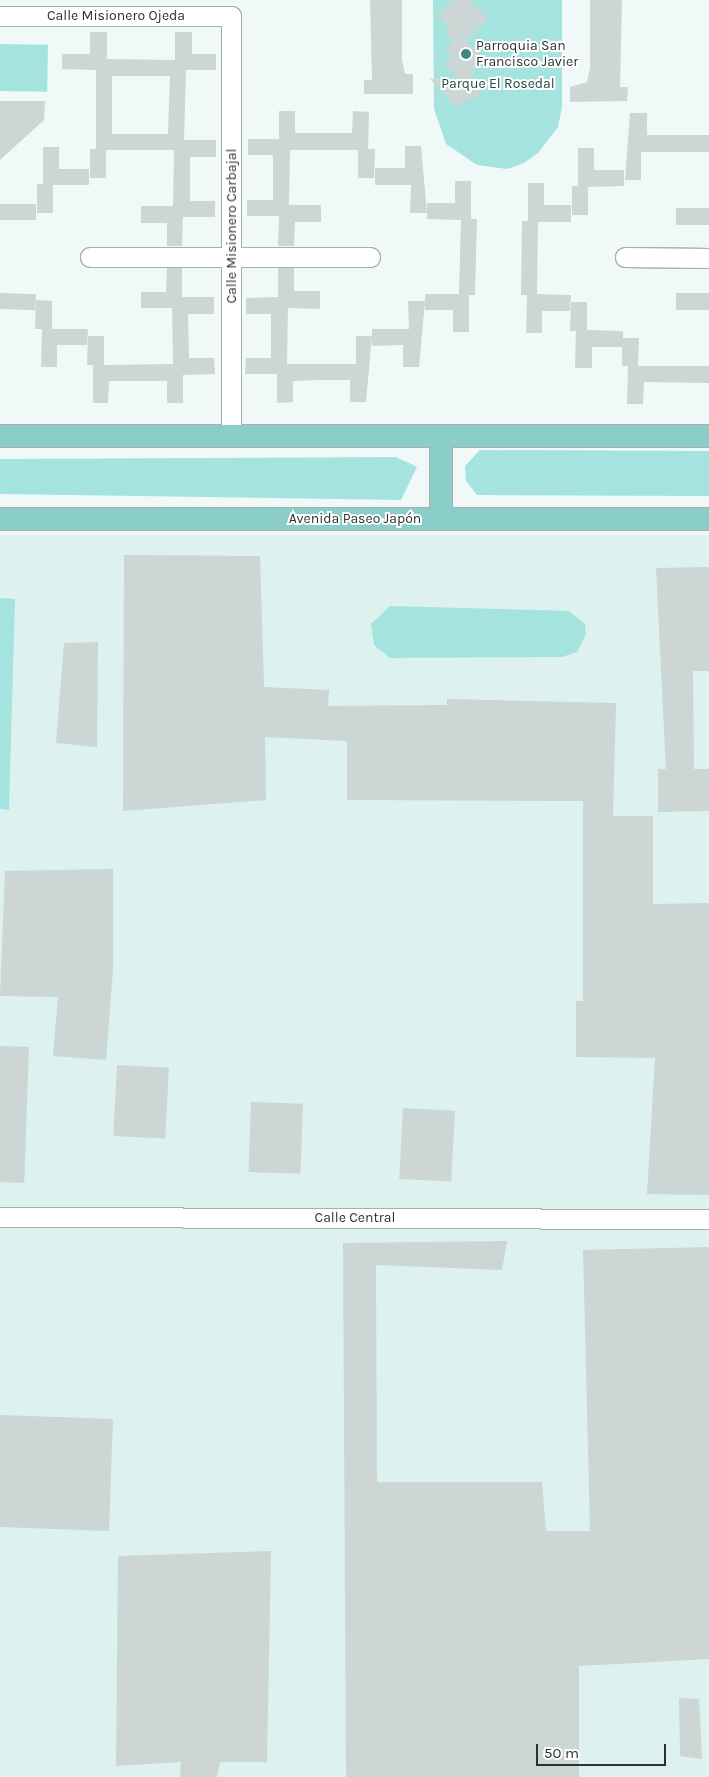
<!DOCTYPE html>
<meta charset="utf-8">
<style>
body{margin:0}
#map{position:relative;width:709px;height:1777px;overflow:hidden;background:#f0f9f8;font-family:Karla,sans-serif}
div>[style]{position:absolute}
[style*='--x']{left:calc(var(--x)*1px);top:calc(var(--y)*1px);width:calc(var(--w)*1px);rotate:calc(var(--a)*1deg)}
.built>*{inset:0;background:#ddf1ee;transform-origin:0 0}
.green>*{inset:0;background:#a5e4de;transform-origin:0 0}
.building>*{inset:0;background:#ccd6d4;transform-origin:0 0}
.roads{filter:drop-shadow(1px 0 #a6b0af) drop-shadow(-1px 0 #a6b0af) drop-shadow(0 1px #a6b0af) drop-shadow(0 -1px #a6b0af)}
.minor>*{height:19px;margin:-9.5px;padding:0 9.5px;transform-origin:9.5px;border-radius:9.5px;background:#fff}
.major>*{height:22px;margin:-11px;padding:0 11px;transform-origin:11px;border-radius:11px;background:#8bcdc8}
.dots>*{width:14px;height:14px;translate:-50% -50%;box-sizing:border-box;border:2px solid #fff;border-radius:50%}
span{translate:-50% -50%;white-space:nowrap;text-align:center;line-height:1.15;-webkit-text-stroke:4px #fff;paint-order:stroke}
.street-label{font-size:14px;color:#2d3131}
.poi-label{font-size:14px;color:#2d3131}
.left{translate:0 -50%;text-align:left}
.park-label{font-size:14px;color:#214a46}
.scale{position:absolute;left:536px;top:1744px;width:130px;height:22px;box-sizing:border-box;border:2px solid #2d3131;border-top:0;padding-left:6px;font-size:15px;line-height:18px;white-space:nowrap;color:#2d3131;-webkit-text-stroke:4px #fff;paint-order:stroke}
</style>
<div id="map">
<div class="built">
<div style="left:709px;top:535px;width:1242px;height:709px;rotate:90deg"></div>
</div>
<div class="green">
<div style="clip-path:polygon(433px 0,562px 0,562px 107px,558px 127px,538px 153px,524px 163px,507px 169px,477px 165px,446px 144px,434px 109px)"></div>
<div style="left:0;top:44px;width:48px;height:47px;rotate:1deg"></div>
<div style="clip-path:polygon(480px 450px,709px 451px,709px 496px,477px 495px,466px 481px,465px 466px)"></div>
<div style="clip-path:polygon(396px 457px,417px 467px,401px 500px,0 494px,0 459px)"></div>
<div style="clip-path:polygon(0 598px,15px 599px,9px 810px,0 809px)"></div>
<div style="clip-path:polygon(390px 606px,569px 611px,585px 624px,586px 634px,577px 652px,562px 657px,390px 658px,374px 645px,371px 624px)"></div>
</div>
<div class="building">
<div style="clip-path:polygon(370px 0,402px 0,402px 60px,405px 74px,413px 74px,413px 94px,364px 94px,364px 80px,372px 80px)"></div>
<div style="clip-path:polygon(453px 0,470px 0,488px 18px,466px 40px,481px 56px,471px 79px,479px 86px,480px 95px,456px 106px,430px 79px,459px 79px,444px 63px,452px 55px,446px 49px,453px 42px,445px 33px,451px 28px,438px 15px)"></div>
<div style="clip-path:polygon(590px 0,622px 0,620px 87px,628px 87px,627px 101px,570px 102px,570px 87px,587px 82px,590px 68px)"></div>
<div style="clip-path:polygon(evenodd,90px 32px,107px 32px,107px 59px,175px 60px,175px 32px,192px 32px,192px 54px,216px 54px,216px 70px,186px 70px,184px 140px,216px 140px,216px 157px,190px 157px,190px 201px,215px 201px,215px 217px,183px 217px,182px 246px,167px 246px,167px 223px,141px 223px,141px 206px,173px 206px,174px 150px,106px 150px,106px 178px,90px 178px,90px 149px,96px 149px,96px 70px,62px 69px,62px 54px,90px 54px,90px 32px,112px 76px,170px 76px,168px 134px,112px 134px,112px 76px)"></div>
<div style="clip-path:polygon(0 101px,45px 101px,44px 120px,0 160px)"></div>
<div style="clip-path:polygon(279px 111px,295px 111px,295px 133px,352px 133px,353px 111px,369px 112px,368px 149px,375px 149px,374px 178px,358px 178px,358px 150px,290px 150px,289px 205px,321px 205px,321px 222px,295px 222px,294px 246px,278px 246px,279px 216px,247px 216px,247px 200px,273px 200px,273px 155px,248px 155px,248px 139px,279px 139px)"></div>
<div style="clip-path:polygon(630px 113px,647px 113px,647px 135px,709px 135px,709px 152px,641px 152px,641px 180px,625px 180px)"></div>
<div style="clip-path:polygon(405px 146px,421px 146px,427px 213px,410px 213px,411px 185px,375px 185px,375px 168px,405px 168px)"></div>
<div style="clip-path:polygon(43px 147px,59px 147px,59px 169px,89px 169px,89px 185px,53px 185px,53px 213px,37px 213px,37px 184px,43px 184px)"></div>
<div style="clip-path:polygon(578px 148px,594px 148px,594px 170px,624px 170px,624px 186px,588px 187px,588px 215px,572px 215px,572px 186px,578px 186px)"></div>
<div style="clip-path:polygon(455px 181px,471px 181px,471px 219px,477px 219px,475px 295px,469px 295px,469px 332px,453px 332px,453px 310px,425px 310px,425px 294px,459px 294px,461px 220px,427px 219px,427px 203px,455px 203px)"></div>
<div style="clip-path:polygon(528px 183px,544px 183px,544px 205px,571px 205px,571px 222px,538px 222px,537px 294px,571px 295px,570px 311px,542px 311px,542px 333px,526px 333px,527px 295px,521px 295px,522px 221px,528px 221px)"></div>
<div style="left:0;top:204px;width:36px;height:16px"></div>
<div style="left:676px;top:208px;width:33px;height:17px"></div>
<div style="clip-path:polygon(167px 268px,182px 268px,182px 297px,214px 297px,214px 314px,188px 314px,189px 358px,214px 358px,215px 374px,183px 375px,183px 403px,167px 403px,167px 381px,109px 381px,108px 403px,93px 403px,93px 365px,87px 365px,88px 336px,104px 336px,104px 365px,173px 364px,172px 308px,141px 308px,141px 292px,166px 292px)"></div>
<div style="clip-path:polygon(278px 268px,294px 268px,294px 291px,320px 291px,320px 309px,288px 308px,287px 364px,356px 364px,356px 336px,372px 336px,366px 402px,350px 402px,350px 380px,319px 380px,293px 381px,293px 402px,277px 403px,277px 374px,245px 374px,246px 358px,271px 358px,271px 314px,246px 314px,246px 298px,278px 297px)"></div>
<div style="left:0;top:293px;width:36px;height:16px;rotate:2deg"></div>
<div style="left:676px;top:293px;width:33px;height:17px"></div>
<div style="clip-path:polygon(36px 300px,52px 301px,52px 329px,88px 329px,87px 345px,57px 345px,57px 367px,41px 367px,42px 329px,35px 329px)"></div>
<div style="clip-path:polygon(408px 301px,425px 301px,419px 367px,403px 367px,403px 345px,372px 346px,372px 329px,409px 329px)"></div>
<div style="clip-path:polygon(571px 302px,587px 302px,587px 330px,623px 331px,623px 338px,639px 338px,638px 366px,709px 366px,709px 383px,644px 382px,643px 404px,627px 404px,628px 366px,622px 366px,622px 347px,592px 347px,592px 368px,575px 368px,576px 331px,570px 331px)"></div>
<div style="clip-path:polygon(124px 555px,260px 556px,264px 687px,329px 690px,328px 706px,447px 705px,447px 699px,616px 703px,613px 816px,653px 816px,653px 904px,709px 903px,709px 1195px,647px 1194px,655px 1058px,576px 1057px,576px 1001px,583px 1001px,583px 801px,347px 800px,347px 741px,265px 737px,266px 800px,123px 811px)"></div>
<div style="clip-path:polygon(709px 567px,709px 671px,693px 671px,694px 769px,709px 769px,709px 811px,658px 812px,658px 769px,666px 769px,656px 568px)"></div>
<div style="clip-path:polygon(98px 642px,97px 747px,56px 743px,64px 643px)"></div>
<div style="clip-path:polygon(113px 869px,113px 970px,106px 1060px,53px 1056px,58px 997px,0 996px,5px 871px)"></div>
<div style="left:0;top:1046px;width:29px;height:136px;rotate:2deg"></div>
<div style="left:117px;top:1065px;width:52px;height:71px;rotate:3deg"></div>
<div style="left:251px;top:1102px;width:52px;height:70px;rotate:2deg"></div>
<div style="left:403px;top:1108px;width:52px;height:71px;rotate:3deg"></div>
<div style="clip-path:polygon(507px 1241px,502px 1270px,376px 1265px,377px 1482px,542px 1482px,546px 1531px,590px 1531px,583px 1250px,709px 1247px,709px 1659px,579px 1666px,579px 1777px,346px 1777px,343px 1243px)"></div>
<div style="left:0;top:1415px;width:113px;height:112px;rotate:2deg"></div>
<div style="clip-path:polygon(271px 1551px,267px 1762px,220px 1762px,217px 1777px,180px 1777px,181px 1762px,116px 1766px,118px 1556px)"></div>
<div style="clip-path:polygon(679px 1698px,699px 1699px,702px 1759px,680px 1756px)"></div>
</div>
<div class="roads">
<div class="minor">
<div style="--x:0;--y:16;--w:231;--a:0"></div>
<div style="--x:231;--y:16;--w:420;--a:90"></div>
<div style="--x:90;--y:257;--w:280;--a:0"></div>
<div style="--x:625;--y:257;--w:84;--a:0.7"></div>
<div style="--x:0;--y:1217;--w:709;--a:0.16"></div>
</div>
<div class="major">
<div style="--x:0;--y:436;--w:709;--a:0"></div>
<div style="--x:0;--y:519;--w:709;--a:0"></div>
<div style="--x:441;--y:519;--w:83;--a:-90"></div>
</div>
</div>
<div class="dots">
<div style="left:466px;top:54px;background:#408781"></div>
</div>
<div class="street-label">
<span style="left:116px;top:16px">Calle Misionero Ojeda</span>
<span style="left:232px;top:226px;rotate:-90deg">Calle Misionero Carbajal</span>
<span style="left:355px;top:519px">Avenida Paseo Japón</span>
<span style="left:355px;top:1218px">Calle Central</span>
</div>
<div class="poi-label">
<span class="left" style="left:476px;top:54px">Parroquia San<br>Francisco Javier</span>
</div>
<div class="park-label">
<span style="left:498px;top:84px">Parque El Rosedal</span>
</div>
<div class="scale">50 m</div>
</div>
